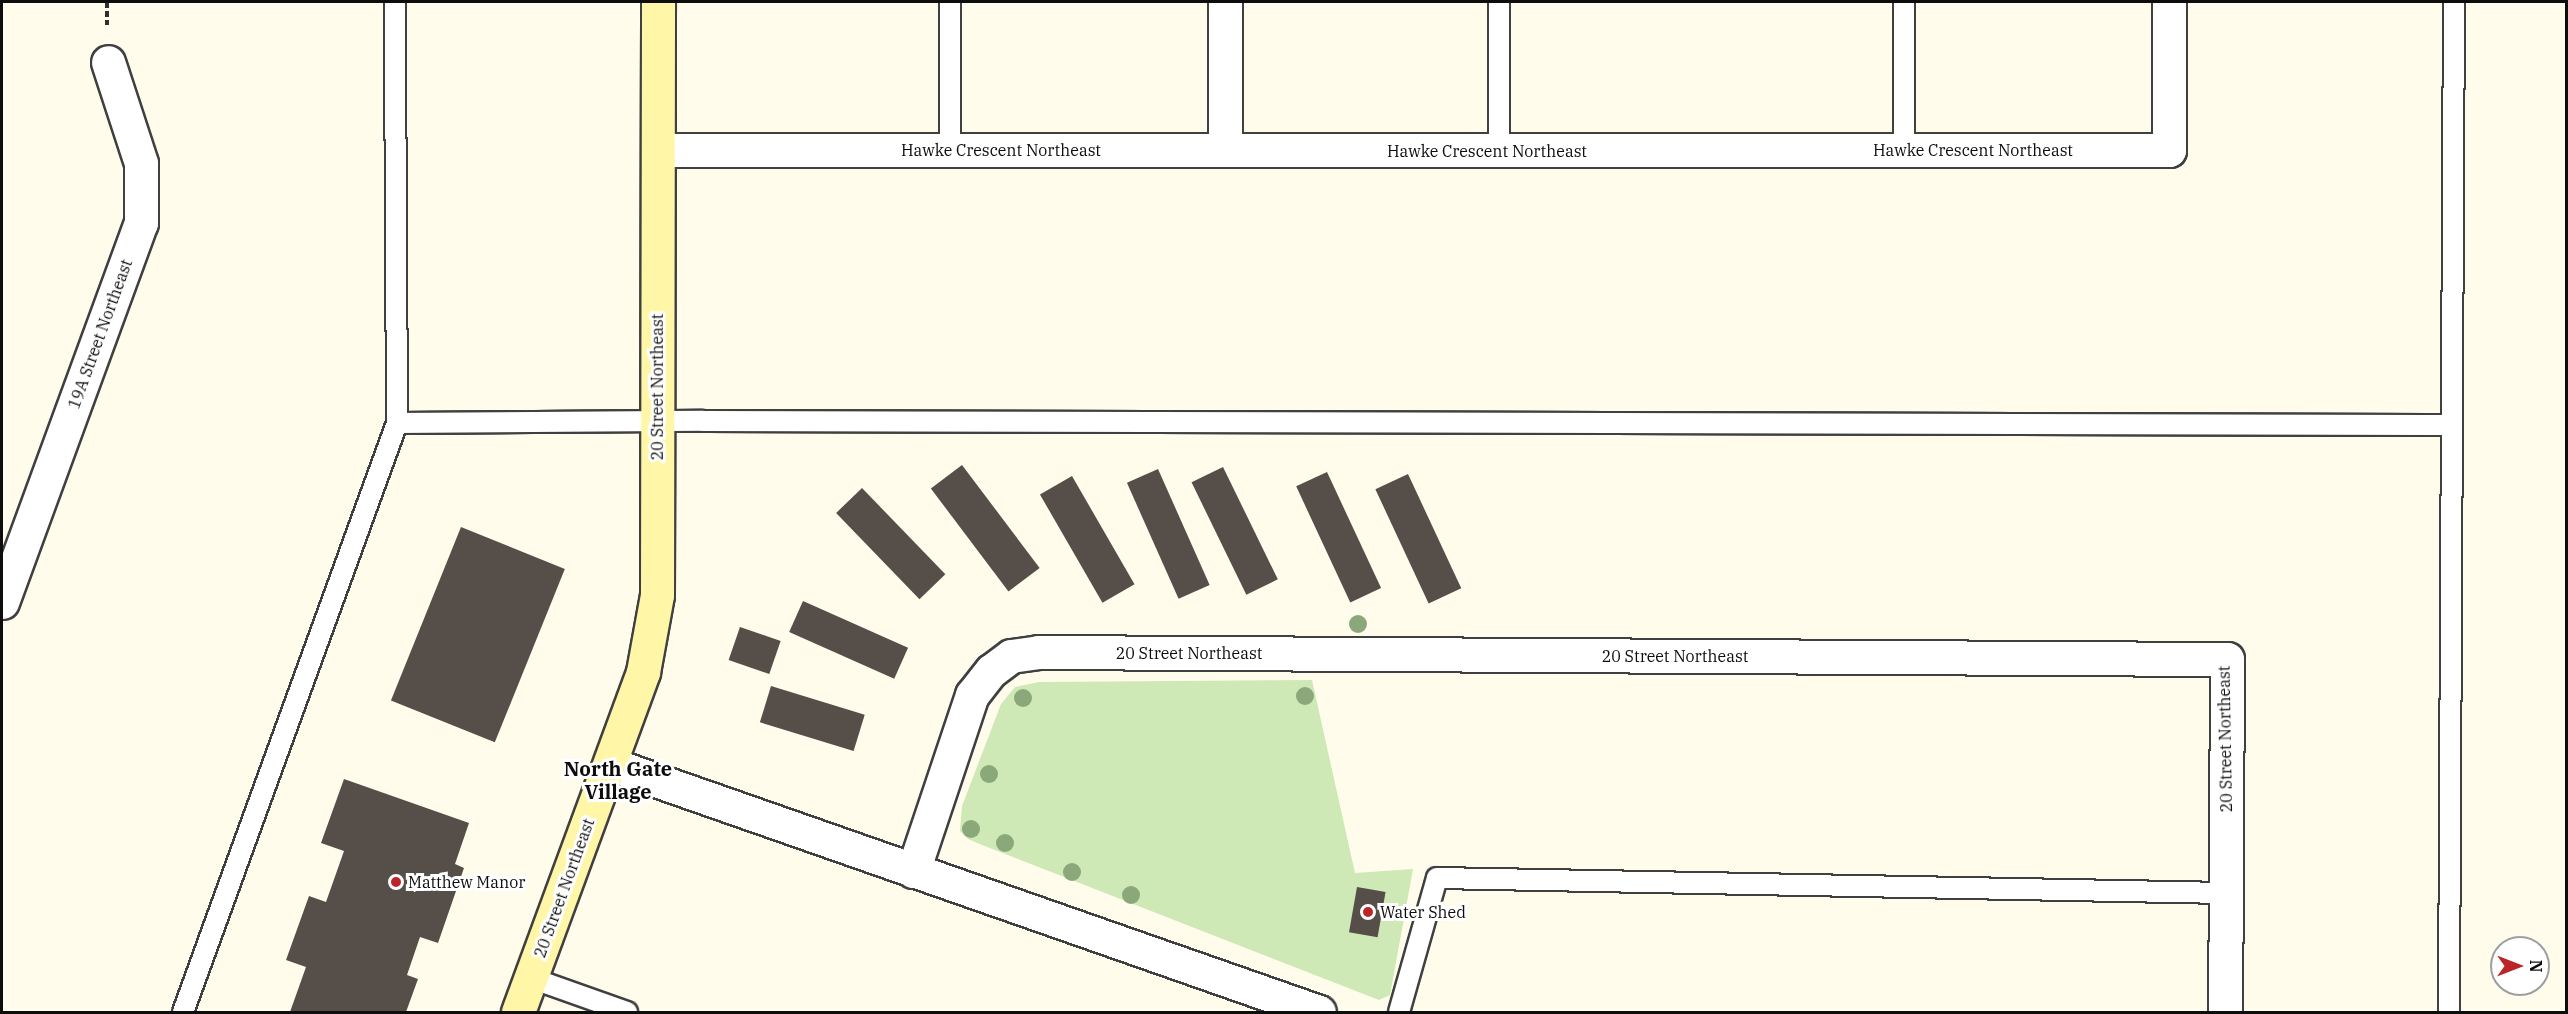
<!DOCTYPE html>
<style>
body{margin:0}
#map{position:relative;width:2568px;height:1014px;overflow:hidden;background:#fffcec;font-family:"IBM Plex Serif",serif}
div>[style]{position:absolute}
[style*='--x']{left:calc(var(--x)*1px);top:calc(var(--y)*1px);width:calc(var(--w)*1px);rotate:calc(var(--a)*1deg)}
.green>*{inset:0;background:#cfe9b6}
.building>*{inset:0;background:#554e49;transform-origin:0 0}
.path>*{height:4px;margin-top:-2px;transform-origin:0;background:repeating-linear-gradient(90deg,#2f2f2f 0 6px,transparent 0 9px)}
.roads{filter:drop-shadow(2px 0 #404040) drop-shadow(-2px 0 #404040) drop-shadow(0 2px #404040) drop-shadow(0 -2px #404040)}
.lane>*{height:20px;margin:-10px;padding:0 10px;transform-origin:10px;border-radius:10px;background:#fff}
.street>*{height:33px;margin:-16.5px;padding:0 16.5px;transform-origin:16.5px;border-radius:16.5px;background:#fff}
.secondary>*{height:33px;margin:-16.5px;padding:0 16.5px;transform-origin:16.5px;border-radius:16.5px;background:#fff7a7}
.trees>*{width:18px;height:18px;margin:-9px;border-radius:50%;background:#8aa87a}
.dots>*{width:16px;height:16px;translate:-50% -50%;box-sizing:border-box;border:3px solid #fff;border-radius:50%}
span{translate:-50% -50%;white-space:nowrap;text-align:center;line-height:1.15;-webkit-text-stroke:6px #fff;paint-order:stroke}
.street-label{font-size:16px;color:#0d0d0d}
.poi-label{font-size:16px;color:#0d0d0d}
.left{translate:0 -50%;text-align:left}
.quarter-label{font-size:20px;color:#0d0d0d;font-weight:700}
.frame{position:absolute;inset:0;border:3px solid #0d0d0d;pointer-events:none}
.north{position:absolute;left:2490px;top:936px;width:60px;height:60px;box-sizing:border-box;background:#fff;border:2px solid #9e9e9e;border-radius:50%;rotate:90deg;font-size:16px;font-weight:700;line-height:24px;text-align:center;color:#0d0d0d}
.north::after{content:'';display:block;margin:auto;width:21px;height:27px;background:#bc2528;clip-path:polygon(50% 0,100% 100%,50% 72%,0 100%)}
</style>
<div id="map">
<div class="green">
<div style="clip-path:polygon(1312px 680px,1355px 873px,1413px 869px,1390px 995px,1379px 1000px,982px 845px,968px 839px,960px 831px,962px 806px,1001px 704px,1015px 687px,1039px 682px)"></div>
</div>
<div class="building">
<div style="left:962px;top:465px;width:129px;height:39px;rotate:53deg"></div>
<div style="left:1223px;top:467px;width:125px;height:35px;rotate:64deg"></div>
<div style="left:1158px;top:469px;width:127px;height:34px;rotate:66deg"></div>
<div style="left:1327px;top:472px;width:128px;height:34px;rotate:65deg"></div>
<div style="left:1408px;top:474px;width:126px;height:36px;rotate:65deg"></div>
<div style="left:1072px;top:476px;width:125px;height:37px;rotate:60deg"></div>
<div style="left:862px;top:488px;width:120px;height:36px;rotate:46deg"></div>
<div style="left:461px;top:527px;width:112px;height:187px;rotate:22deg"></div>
<div style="left:803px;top:601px;width:115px;height:34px;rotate:24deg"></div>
<div style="left:740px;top:627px;width:43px;height:35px;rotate:19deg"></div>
<div style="left:771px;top:686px;width:98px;height:38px;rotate:17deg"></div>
<div style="clip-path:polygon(344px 779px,469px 823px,455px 864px,464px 868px,438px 943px,420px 937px,407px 975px,418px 979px,406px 1012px,290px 1012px,306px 967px,286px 960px,309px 896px,326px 902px,344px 851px,321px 843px)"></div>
<div style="left:1357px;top:887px;width:29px;height:46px;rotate:10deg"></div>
</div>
<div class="path">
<div style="--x:107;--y:2;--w:23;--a:90"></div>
</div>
<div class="roads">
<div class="lane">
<div style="--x:950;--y:2;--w:148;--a:90"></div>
<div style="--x:1499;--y:2;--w:149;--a:90"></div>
<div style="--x:1904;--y:150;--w:148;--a:-90"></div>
<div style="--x:397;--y:423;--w:306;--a:-0.4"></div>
<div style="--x:703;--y:421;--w:1749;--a:0.13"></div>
<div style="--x:531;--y:978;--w:102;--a:19.5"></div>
<div style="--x:183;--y:1012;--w:627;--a:-70.03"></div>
<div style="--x:397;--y:423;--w:421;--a:-90.3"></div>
<div style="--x:1399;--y:1012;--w:139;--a:-74.2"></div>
<div style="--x:1437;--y:878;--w:789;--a:1.09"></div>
<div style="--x:2449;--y:1012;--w:1010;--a:-89.72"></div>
</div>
<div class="street">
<div style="--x:1225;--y:149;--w:147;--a:-90"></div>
<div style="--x:658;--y:150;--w:1511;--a:0"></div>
<div style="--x:2169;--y:150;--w:148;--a:-90"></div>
<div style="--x:2;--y:602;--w:404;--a:-69.9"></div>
<div style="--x:141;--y:223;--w:60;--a:-90"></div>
<div style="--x:141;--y:163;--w:106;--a:-108.1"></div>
<div style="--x:610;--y:764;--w:751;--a:19.28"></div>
<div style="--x:913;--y:871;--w:186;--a:-71.5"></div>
<div style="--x:972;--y:695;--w:31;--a:-52"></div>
<div style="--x:991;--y:671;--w:25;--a:-37"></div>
<div style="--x:1011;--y:656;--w:27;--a:-8"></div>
<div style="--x:1038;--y:652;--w:1189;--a:0.34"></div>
<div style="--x:2227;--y:659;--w:353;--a:90.3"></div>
</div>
<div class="secondary">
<div style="--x:518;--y:1012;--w:362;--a:-69.8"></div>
<div style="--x:643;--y:672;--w:78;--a:-79.7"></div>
<div style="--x:657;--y:595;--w:593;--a:-89.9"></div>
</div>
</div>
<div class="trees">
<div style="left:1358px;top:624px"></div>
<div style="left:1305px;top:696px"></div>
<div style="left:1023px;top:698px"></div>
<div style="left:989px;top:774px"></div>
<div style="left:971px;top:829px"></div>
<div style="left:1005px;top:843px"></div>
<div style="left:1072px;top:872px"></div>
<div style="left:1131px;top:895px"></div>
</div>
<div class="dots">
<div style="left:396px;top:882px;background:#bc2528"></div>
<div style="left:1368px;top:912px;background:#bc2528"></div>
</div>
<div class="street-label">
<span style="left:1001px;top:150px">Hawke Crescent Northeast</span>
<span style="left:1973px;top:150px">Hawke Crescent Northeast</span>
<span style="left:1487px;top:151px">Hawke Crescent Northeast</span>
<span style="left:100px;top:334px;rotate:-70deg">19A Street Northeast</span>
<span style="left:657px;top:387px;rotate:-90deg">20 Street Northeast</span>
<span style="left:1189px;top:653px">20 Street Northeast</span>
<span style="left:1675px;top:656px">20 Street Northeast</span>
<span style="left:2225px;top:739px;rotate:-91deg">20 Street Northeast</span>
<span style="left:564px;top:888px;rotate:-70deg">20 Street Northeast</span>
</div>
<div class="poi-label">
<span class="left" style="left:408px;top:882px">Matthew Manor</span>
<span class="left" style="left:1380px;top:912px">Water Shed</span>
</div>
<div class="quarter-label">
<span style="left:618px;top:780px">North Gate<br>Village</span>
</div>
<div class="frame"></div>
<div class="north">N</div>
</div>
